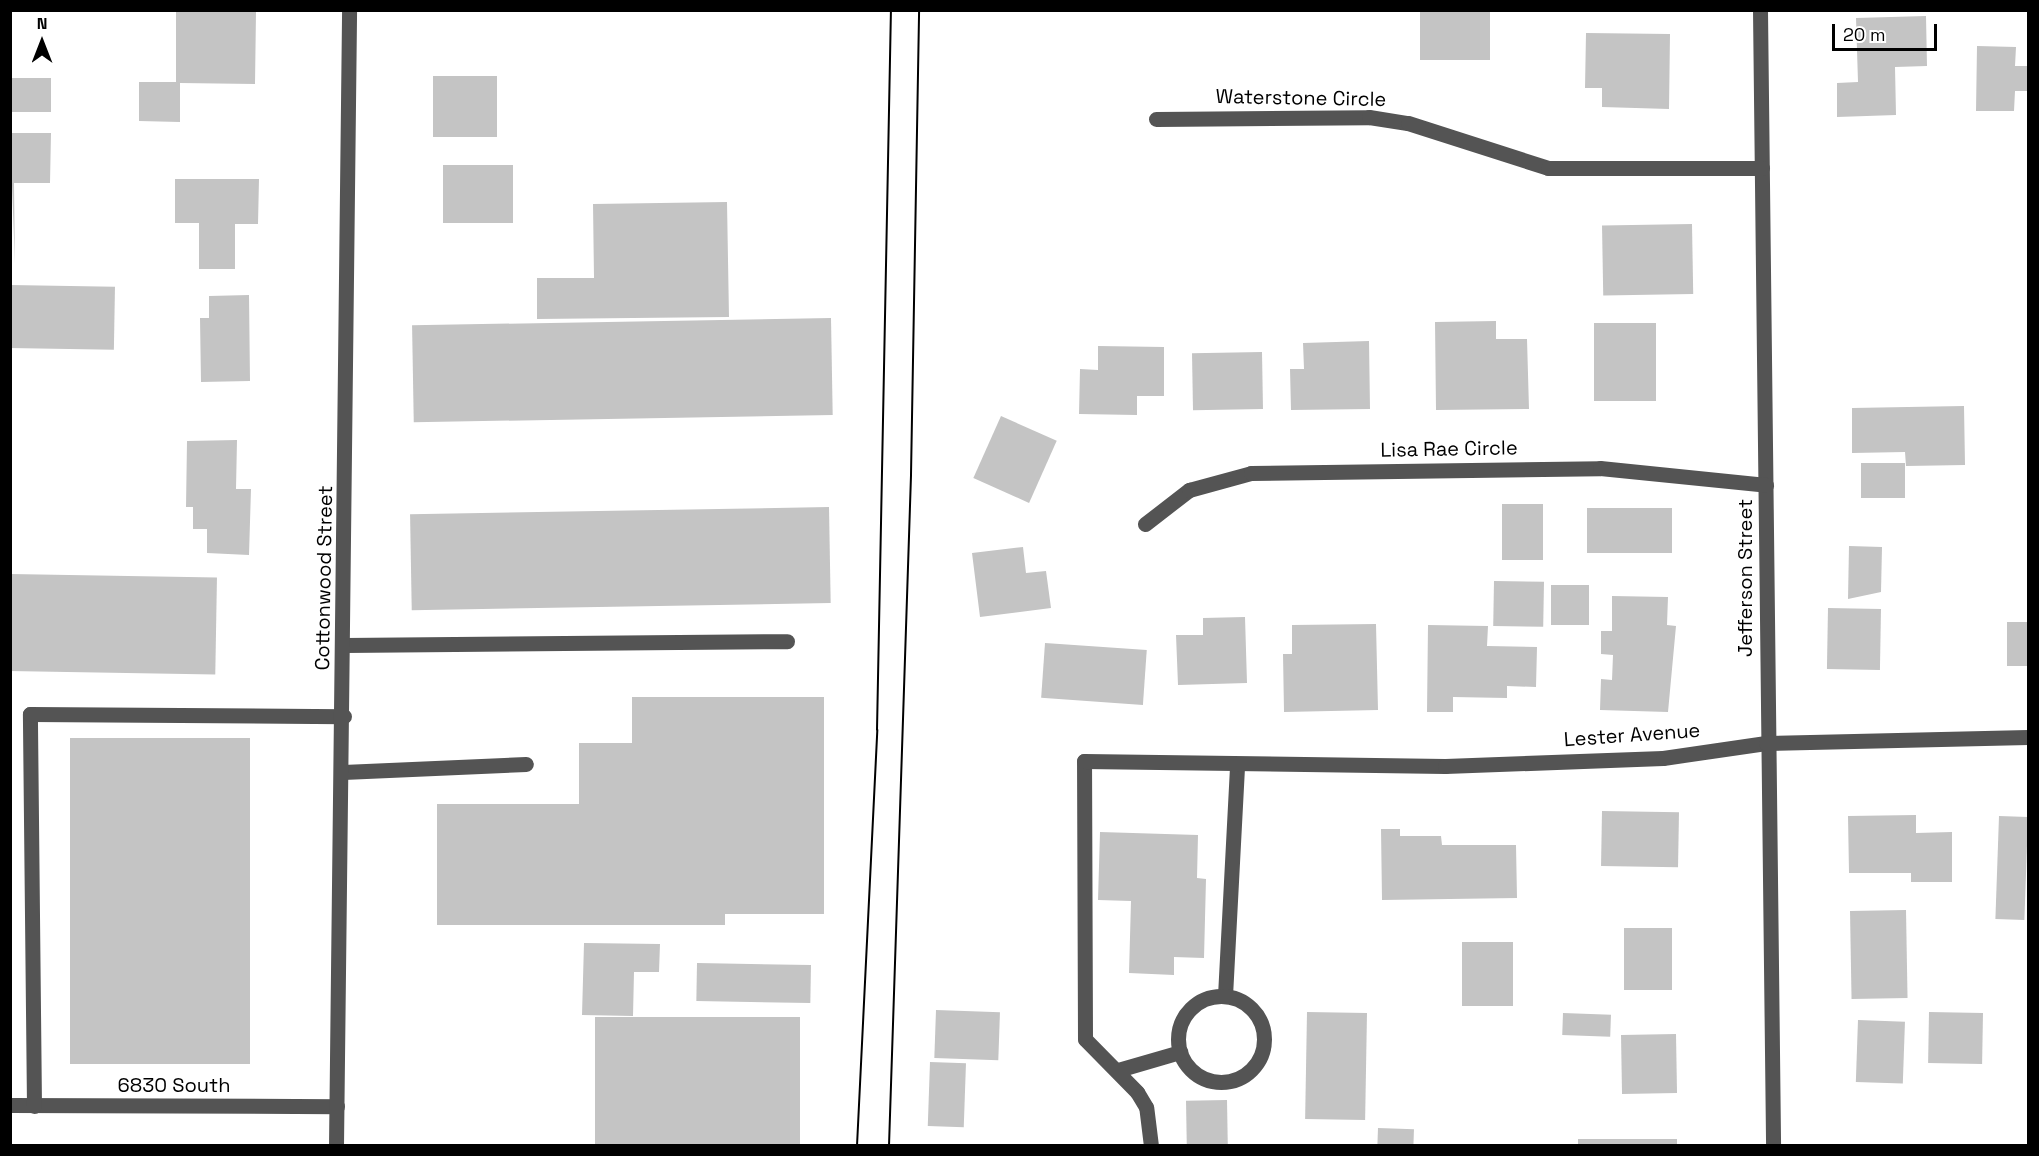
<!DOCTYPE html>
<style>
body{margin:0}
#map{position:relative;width:2039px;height:1156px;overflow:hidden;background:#fff;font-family:"Space Grotesk",sans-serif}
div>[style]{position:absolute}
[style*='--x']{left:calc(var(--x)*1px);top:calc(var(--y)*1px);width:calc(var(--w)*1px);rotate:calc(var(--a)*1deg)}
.building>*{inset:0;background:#c4c4c4;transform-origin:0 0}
.minor>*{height:15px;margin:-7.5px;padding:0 7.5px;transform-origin:7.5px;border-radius:7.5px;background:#545454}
.minor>.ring{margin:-7.5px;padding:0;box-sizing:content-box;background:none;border:15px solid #545454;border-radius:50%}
.tram>*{height:1.5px;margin:-0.75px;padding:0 0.75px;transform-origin:0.75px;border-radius:0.75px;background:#000}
span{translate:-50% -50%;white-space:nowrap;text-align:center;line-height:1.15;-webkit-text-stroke:5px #fff;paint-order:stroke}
.street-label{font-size:20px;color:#000}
.frame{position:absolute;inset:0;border:12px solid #000;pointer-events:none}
.north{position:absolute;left:12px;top:12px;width:60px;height:60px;-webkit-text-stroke:4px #fff;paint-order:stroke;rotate:0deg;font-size:16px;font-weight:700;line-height:24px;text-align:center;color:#000}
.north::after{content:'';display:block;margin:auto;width:21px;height:27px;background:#000;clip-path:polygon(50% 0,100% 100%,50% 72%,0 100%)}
.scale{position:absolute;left:1832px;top:24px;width:105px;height:27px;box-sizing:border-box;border:3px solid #000;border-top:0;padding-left:8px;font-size:18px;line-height:21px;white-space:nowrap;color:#000;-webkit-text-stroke:4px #fff;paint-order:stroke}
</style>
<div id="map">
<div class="building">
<div style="left:1420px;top:10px;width:70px;height:50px"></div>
<div style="clip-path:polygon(176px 12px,256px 12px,255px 84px,180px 83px,180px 122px,139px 121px,139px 82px,176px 82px)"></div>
<div style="clip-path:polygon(1926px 16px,1927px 66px,1895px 67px,1896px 115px,1837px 117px,1837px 83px,1858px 82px,1856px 18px)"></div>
<div style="clip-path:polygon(1586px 33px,1670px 34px,1669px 109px,1602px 107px,1602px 88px,1585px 88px)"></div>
<div style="clip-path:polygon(1977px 46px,2016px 47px,2015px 66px,2028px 66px,2028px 91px,2015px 91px,2014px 111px,1976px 111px)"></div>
<div style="left:433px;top:76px;width:64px;height:61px"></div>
<div style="left:10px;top:78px;width:41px;height:34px"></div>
<div style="clip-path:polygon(10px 133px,51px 133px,50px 183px,14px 183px,15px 264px)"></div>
<div style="left:513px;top:165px;width:58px;height:70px;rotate:90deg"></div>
<div style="clip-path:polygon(175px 179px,259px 179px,258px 224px,235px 224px,235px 269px,199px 269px,199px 223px,175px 223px)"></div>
<div style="clip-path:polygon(727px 202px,729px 317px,537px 319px,537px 278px,594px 278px,593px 204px)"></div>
<div style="left:1692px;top:224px;width:70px;height:90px;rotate:89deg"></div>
<div style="left:10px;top:285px;width:105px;height:63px;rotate:1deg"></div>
<div style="clip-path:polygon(249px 295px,250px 381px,201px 382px,200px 318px,209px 318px,209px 296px)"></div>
<div style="left:831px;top:318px;width:97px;height:419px;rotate:89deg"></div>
<div style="clip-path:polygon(1496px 321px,1496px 339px,1527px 339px,1529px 409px,1436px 410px,1435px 322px)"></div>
<div style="left:1594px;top:323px;width:62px;height:78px"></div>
<div style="clip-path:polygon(1369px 341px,1370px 409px,1291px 410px,1290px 369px,1304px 369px,1303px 343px)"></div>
<div style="clip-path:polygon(1098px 346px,1164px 347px,1164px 396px,1137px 396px,1137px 415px,1079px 414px,1080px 369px,1098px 370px)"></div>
<div style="left:1262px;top:352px;width:57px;height:70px;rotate:89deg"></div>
<div style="clip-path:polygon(1964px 406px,1965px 465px,1906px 466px,1905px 452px,1852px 453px,1852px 408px)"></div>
<div style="left:1001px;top:416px;width:61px;height:68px;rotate:24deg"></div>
<div style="clip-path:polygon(237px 440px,236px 489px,251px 489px,249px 555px,207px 553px,207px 529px,193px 529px,193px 507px,186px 507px,187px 441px)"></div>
<div style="left:1905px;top:463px;width:35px;height:44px;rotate:90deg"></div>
<div style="left:1502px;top:504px;width:41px;height:56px"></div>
<div style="left:829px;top:507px;width:96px;height:419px;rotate:89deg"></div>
<div style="left:1672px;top:508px;width:45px;height:85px;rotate:90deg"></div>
<div style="clip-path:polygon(1849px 546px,1882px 547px,1881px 592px,1848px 599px)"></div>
<div style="clip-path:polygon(1023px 547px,1026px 573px,1046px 571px,1051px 608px,980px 617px,972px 553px)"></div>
<div style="left:10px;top:574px;width:207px;height:97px;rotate:1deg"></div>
<div style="left:1494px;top:581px;width:50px;height:45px;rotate:1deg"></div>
<div style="left:1551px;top:585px;width:38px;height:40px"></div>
<div style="clip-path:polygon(1612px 596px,1668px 597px,1667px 625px,1676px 626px,1668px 712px,1600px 710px,1601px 679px,1612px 680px,1613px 655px,1601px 654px,1601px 631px,1612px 631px)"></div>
<div style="left:1828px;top:608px;width:53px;height:61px;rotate:1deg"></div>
<div style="clip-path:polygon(1245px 617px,1247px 683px,1178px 685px,1176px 635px,1203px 635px,1203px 618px)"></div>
<div style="left:2007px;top:622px;width:21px;height:44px"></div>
<div style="clip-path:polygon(1376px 624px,1378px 710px,1284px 712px,1283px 654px,1292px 654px,1292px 625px)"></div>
<div style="clip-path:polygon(1428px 625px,1488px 626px,1487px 646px,1537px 647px,1536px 687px,1507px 686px,1507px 698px,1453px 697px,1453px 712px,1427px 712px)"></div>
<div style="left:1045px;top:643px;width:102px;height:55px;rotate:4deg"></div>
<div style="clip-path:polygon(632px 697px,824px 697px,824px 914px,725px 914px,725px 925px,437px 925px,437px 804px,579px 804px,579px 743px,632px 743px)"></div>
<div style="left:70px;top:738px;width:180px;height:326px"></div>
<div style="left:1602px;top:811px;width:77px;height:55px;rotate:1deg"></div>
<div style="clip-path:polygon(1916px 815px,1916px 833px,1952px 832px,1952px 882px,1911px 882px,1911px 873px,1849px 873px,1848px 816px)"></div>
<div style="left:1999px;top:816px;width:29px;height:103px;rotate:2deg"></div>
<div style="clip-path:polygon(1381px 829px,1400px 829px,1400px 836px,1441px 836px,1442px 845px,1516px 845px,1517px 898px,1382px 900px)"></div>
<div style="clip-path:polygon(1100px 832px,1198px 835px,1197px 878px,1206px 879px,1204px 958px,1174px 957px,1174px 975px,1129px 973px,1131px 901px,1098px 900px)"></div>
<div style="left:1906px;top:910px;width:88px;height:56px;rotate:89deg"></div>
<div style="left:1624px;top:928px;width:48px;height:62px"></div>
<div style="left:1462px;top:942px;width:51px;height:64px"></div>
<div style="clip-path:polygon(584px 943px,660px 944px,659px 972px,634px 972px,633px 1016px,582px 1015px)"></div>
<div style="left:697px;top:963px;width:114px;height:38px;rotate:1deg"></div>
<div style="left:936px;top:1010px;width:64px;height:48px;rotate:2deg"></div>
<div style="left:1307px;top:1012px;width:60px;height:107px;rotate:1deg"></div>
<div style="left:1929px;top:1012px;width:54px;height:51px;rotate:1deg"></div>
<div style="left:1563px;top:1013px;width:48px;height:22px;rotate:2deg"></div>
<div style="left:595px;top:1017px;width:205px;height:129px"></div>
<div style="left:1858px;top:1020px;width:47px;height:62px;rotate:2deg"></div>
<div style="left:1676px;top:1034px;width:59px;height:55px;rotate:89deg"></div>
<div style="left:930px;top:1062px;width:36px;height:64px;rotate:2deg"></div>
<div style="left:1227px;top:1100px;width:46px;height:41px;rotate:89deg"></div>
<div style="left:1378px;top:1128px;width:36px;height:18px;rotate:2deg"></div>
<div style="left:1578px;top:1139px;width:99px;height:7px"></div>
</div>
<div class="minor">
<div style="--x:1760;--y:10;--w:1136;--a:89.34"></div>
<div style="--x:1156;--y:119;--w:213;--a:-0.5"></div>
<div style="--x:1369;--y:117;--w:39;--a:9"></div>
<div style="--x:1408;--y:123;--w:147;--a:17.8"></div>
<div style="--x:1548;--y:168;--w:214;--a:0"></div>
<div style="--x:1145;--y:524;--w:56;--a:-37.7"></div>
<div style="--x:1189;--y:490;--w:64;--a:-15.3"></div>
<div style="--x:1251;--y:473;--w:349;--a:-0.8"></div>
<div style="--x:1600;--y:468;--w:167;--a:5.8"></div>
<div style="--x:344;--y:645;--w:443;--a:-0.5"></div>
<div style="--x:343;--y:772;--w:183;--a:-2.5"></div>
<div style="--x:1225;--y:996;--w:230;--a:-87"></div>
<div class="ring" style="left:1178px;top:996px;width:71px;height:71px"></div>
<div style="--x:1118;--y:1070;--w:65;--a:-16.2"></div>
<div style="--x:10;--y:1105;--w:327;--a:0.2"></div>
<div style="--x:34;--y:1106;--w:392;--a:-90.6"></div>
<div style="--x:30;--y:714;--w:314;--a:0.4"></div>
<div style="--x:336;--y:1146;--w:1136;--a:-89.34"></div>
<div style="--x:1151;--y:1146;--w:39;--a:-97"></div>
<div style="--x:1146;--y:1107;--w:17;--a:-121"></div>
<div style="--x:1137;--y:1092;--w:74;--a:-134.5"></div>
<div style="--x:1085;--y:1039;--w:278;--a:-90.2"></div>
<div style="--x:1084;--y:761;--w:361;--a:0.8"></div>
<div style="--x:1445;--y:766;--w:218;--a:-2.1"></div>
<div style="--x:1663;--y:758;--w:104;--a:-8.3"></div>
<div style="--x:1766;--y:743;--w:262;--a:-1.3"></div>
</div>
<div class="tram">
<div style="--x:857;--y:1146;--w:416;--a:-87.2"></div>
<div style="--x:877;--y:730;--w:720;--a:-88.89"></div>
<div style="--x:889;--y:1146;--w:671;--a:-88.12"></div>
<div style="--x:911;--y:475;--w:465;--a:-89"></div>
</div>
<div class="street-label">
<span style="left:1301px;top:98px;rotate:1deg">Waterstone Circle</span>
<span style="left:1449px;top:449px;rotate:-1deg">Lisa Rae Circle</span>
<span style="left:324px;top:578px;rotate:-89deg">Cottonwood Street</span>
<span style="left:1745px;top:578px;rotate:-90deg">Jefferson Street</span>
<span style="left:1632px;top:735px;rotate:-4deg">Lester Avenue</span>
<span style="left:174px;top:1085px">6830 South</span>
</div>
<div class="frame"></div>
<div class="north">N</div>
<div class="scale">20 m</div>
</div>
